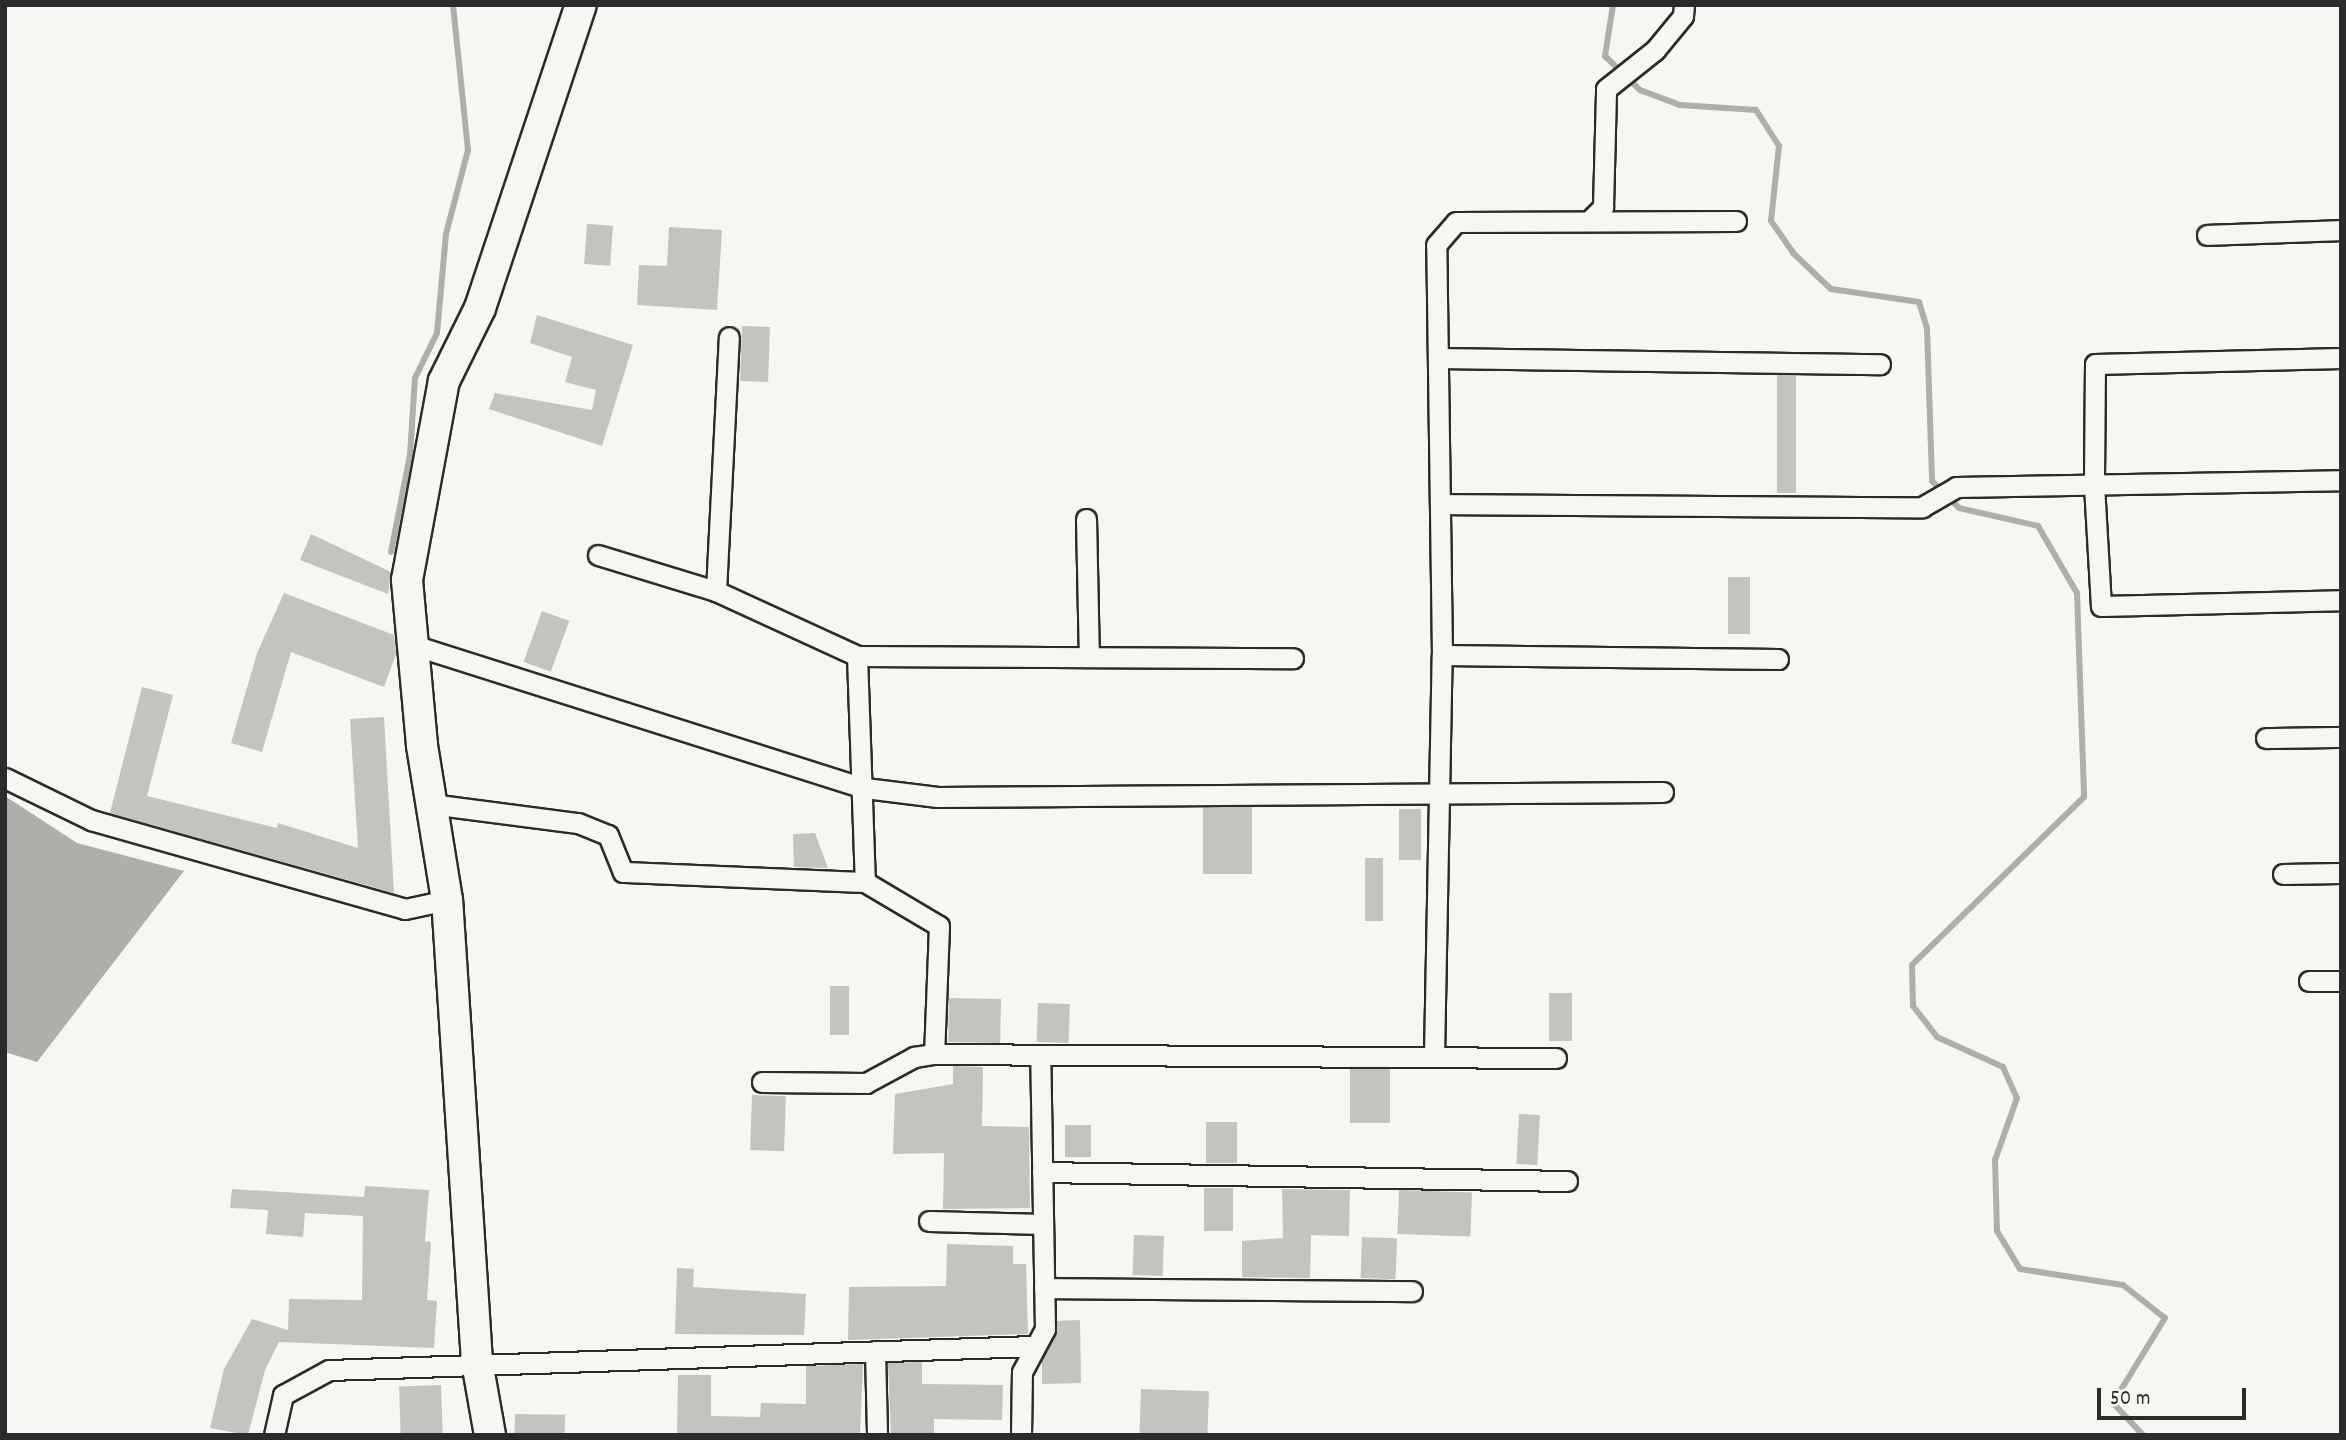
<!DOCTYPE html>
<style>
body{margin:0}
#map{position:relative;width:2346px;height:1440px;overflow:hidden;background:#f6f6f2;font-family:Dekko,sans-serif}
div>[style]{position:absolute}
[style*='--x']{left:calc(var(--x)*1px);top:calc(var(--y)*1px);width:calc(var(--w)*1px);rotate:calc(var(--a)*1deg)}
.water>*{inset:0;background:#aeaeab}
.stream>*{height:6px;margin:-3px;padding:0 3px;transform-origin:3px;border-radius:3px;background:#aeaeab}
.building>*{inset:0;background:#c3c3c0;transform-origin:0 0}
.roads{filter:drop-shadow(2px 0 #2b2b2b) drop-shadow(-2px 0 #2b2b2b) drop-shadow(0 2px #2b2b2b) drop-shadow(0 -2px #2b2b2b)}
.street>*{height:19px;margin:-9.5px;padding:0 9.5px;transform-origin:9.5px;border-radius:9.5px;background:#f6f6f2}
.primary>*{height:30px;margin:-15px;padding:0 15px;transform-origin:15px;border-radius:15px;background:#f6f6f2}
span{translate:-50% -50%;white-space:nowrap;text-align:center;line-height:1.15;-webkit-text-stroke:5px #f6f6f2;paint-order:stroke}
.frame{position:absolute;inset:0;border:7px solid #2b2b2b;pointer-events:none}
.scale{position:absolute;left:2097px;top:1388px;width:149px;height:32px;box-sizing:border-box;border:4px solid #2b2b2b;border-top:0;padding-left:9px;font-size:21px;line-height:24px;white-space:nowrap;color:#2b2b2b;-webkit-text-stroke:5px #f6f6f2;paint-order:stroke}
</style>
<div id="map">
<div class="water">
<div style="clip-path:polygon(5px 796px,77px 843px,184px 871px,37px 1062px,5px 1052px)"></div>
</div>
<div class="stream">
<div style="--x:1613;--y:5;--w:52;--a:98.9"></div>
<div style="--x:1605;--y:56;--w:49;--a:44.2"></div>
<div style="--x:1640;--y:90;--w:43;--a:20.6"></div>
<div style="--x:1680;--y:105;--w:76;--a:3.8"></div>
<div style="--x:1756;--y:110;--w:43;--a:57.4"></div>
<div style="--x:1779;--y:146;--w:75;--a:96.1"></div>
<div style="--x:1771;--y:221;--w:39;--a:55"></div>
<div style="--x:1793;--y:253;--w:52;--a:43.5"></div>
<div style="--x:1831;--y:289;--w:89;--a:8.4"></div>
<div style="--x:1919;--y:302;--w:27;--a:73"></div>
<div style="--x:1927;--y:328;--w:153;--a:88.1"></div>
<div style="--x:1932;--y:481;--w:38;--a:45"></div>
<div style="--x:1959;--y:508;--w:81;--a:12.8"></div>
<div style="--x:2038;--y:526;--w:78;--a:59.8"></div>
<div style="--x:2077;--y:593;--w:204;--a:88"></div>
<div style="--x:2084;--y:797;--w:240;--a:135.7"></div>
<div style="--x:1912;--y:965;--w:41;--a:88.6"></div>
<div style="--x:1913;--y:1006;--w:39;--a:52"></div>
<div style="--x:1937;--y:1037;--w:72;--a:24.4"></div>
<div style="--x:2003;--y:1067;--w:34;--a:66"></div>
<div style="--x:2017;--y:1098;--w:66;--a:109.5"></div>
<div style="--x:1995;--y:1160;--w:71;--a:88.4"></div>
<div style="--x:1997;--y:1231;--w:44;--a:58.8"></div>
<div style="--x:2020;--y:1269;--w:104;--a:8.8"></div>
<div style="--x:2123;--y:1285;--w:53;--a:38.2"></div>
<div style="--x:2165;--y:1318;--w:100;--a:121.5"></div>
<div style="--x:2113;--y:1403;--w:44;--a:46.8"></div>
<div style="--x:391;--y:552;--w:99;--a:-78.9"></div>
<div style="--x:410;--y:455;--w:77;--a:-86.3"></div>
<div style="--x:415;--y:378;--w:50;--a:-63.9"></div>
<div style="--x:437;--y:333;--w:99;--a:-84.8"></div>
<div style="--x:446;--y:234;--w:87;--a:-75.3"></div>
<div style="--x:468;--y:150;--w:146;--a:-95.9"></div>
</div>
<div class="building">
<div style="left:587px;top:224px;width:26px;height:40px;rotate:4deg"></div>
<div style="clip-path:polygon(669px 227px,722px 230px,717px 310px,637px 305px,639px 265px,667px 266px)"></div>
<div style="clip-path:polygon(537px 315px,633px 345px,602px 446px,489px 409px,495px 393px,592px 410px,596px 390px,565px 382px,572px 357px,530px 343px)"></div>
<div style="left:742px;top:326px;width:28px;height:55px;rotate:2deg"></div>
<div style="left:1777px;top:375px;width:19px;height:118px"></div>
<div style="clip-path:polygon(311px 534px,391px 572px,388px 594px,300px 560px)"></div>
<div style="left:1728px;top:577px;width:22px;height:57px"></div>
<div style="clip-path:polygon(284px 593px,394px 635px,396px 654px,384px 687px,291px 652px,262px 752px,231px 743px,257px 653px)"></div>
<div style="left:542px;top:611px;width:29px;height:54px;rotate:20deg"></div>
<div style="clip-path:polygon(142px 687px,173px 695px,147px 796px,277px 828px,278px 823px,358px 848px,350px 719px,384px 717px,394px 893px,110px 813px)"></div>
<div style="left:1203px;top:807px;width:49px;height:67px"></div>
<div style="left:1399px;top:809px;width:22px;height:51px"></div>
<div style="clip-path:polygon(815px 833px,828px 868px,794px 867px,793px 834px)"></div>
<div style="left:1365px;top:858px;width:18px;height:63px"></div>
<div style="left:830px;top:986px;width:19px;height:49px"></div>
<div style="left:1549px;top:993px;width:23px;height:48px"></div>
<div style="left:949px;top:998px;width:52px;height:44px;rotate:1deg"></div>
<div style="left:1038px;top:1003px;width:32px;height:39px;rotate:2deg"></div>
<div style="clip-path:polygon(953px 1066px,983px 1067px,982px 1126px,1029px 1127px,1030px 1208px,943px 1209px,944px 1153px,893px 1154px,895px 1094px,953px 1084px)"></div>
<div style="left:1350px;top:1069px;width:40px;height:54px"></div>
<div style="left:752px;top:1095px;width:34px;height:55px;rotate:2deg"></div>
<div style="left:1519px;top:1114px;width:21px;height:50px;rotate:3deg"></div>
<div style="left:1206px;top:1122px;width:31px;height:41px"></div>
<div style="left:1065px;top:1125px;width:26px;height:32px"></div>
<div style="clip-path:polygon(365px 1186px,429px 1190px,425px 1241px,431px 1242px,427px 1300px,437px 1301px,434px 1348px,279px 1342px,265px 1370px,248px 1435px,210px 1428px,224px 1369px,252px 1319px,288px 1330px,289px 1299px,362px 1300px,363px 1216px,305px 1213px,303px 1237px,266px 1234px,268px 1210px,230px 1208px,232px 1189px,364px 1197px)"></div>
<div style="left:1233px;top:1188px;width:43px;height:29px;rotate:90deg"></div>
<div style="clip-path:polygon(1282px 1189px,1350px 1190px,1349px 1236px,1311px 1235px,1310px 1278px,1242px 1277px,1242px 1241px,1283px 1238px)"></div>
<div style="left:1399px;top:1190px;width:73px;height:44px;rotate:2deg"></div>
<div style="left:1134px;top:1235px;width:30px;height:40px;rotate:2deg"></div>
<div style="left:1362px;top:1237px;width:35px;height:41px;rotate:2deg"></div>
<div style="clip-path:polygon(947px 1244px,1013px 1246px,1013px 1264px,1026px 1264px,1028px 1334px,848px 1340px,849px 1287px,946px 1286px)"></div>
<div style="clip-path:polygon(677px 1268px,694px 1269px,693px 1287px,806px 1294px,804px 1335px,675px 1334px)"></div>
<div style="clip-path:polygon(1080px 1320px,1081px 1383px,1042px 1384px,1042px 1361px,1057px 1321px)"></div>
<div style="clip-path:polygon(922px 1362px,922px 1384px,1003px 1385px,1002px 1420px,934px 1419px,934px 1435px,891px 1435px,888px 1363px)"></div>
<div style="clip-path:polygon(863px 1364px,860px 1435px,677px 1435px,678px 1375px,711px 1375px,711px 1416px,760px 1417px,761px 1403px,806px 1404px,806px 1366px)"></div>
<div style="left:441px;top:1385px;width:50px;height:42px;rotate:88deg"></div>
<div style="left:1141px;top:1389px;width:68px;height:46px;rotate:2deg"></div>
<div style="left:515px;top:1414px;width:50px;height:21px;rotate:1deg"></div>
</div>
<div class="roads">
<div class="street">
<div style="--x:1592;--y:218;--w:16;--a:-45"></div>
<div style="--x:1603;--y:207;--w:118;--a:-88.5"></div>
<div style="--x:1606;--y:89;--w:63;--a:-38.5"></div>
<div style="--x:1655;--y:50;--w:44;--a:-50.5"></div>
<div style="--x:1683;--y:16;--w:11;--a:-85"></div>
<div style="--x:2207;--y:235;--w:134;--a:-2.1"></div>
<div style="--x:1438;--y:358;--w:442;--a:0.8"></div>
<div style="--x:2341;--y:358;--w:246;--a:178.6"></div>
<div style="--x:2095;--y:364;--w:121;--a:90.5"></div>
<div style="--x:2094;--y:485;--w:121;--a:86.7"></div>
<div style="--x:2101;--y:606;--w:240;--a:-1.4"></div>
<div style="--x:1440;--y:504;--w:482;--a:0.4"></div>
<div style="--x:1922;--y:507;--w:39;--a:-30"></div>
<div style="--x:1956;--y:487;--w:385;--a:-1"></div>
<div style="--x:1086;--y:519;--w:138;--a:88.8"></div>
<div style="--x:598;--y:555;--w:123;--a:17"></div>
<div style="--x:716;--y:591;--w:155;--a:24.7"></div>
<div style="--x:857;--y:656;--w:436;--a:0.3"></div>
<div style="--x:716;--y:591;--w:254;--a:-87.1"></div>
<div style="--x:413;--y:645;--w:474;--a:17.6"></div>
<div style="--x:865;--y:788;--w:73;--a:7.1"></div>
<div style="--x:937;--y:797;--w:726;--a:-0.39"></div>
<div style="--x:1442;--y:655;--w:336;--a:0.7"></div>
<div style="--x:857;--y:656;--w:226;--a:88"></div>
<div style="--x:865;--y:882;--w:86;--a:30.7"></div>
<div style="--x:939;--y:926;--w:128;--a:92.2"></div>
<div style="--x:934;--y:1054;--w:622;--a:0.37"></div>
<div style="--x:2266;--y:738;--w:75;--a:-0.8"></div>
<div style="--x:5;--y:778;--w:96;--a:26"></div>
<div style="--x:91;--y:820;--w:326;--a:15.8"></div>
<div style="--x:405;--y:909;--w:43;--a:-12.1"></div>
<div style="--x:431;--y:804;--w:148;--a:7.4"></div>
<div style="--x:578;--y:823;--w:32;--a:22"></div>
<div style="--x:608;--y:835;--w:40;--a:68"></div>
<div style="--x:623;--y:872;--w:242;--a:2.4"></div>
<div style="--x:2283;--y:874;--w:58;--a:-1"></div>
<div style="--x:2309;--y:981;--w:32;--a:0"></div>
<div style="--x:1434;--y:1056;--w:401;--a:-88.9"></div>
<div style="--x:1442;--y:655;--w:410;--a:-90.8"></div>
<div style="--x:1436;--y:245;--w:30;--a:-49"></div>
<div style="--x:1456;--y:222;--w:280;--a:-0.2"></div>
<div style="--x:762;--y:1082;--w:104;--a:0.6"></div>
<div style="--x:866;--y:1083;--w:55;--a:-28.4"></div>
<div style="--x:914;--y:1057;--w:20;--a:-9"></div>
<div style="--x:1042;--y:1172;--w:525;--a:0.98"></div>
<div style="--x:929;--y:1221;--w:114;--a:1.5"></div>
<div style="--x:1044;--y:1288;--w:368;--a:0.5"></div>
<div style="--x:875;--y:1351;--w:84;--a:88.6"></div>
<div style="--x:274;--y:1435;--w:41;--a:-77.3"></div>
<div style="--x:283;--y:1395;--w:52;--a:-28.5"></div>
<div style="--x:329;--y:1370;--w:706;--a:-1.95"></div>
<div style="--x:1021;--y:1435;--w:63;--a:-89.1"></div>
<div style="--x:1022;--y:1372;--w:49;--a:-61.9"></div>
<div style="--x:1045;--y:1329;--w:274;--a:-91"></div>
</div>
<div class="primary">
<div style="--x:490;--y:1435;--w:74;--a:-100.1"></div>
<div style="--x:477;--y:1362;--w:463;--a:-93.7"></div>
<div style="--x:447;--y:900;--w:157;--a:-99.2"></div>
<div style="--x:422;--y:745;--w:166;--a:-95.2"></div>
<div style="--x:407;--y:580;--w:202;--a:-79.5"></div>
<div style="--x:444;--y:381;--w:81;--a:-63.7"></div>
<div style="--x:480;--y:308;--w:319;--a:-71.6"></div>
</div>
</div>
<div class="frame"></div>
<div class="scale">50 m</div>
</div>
